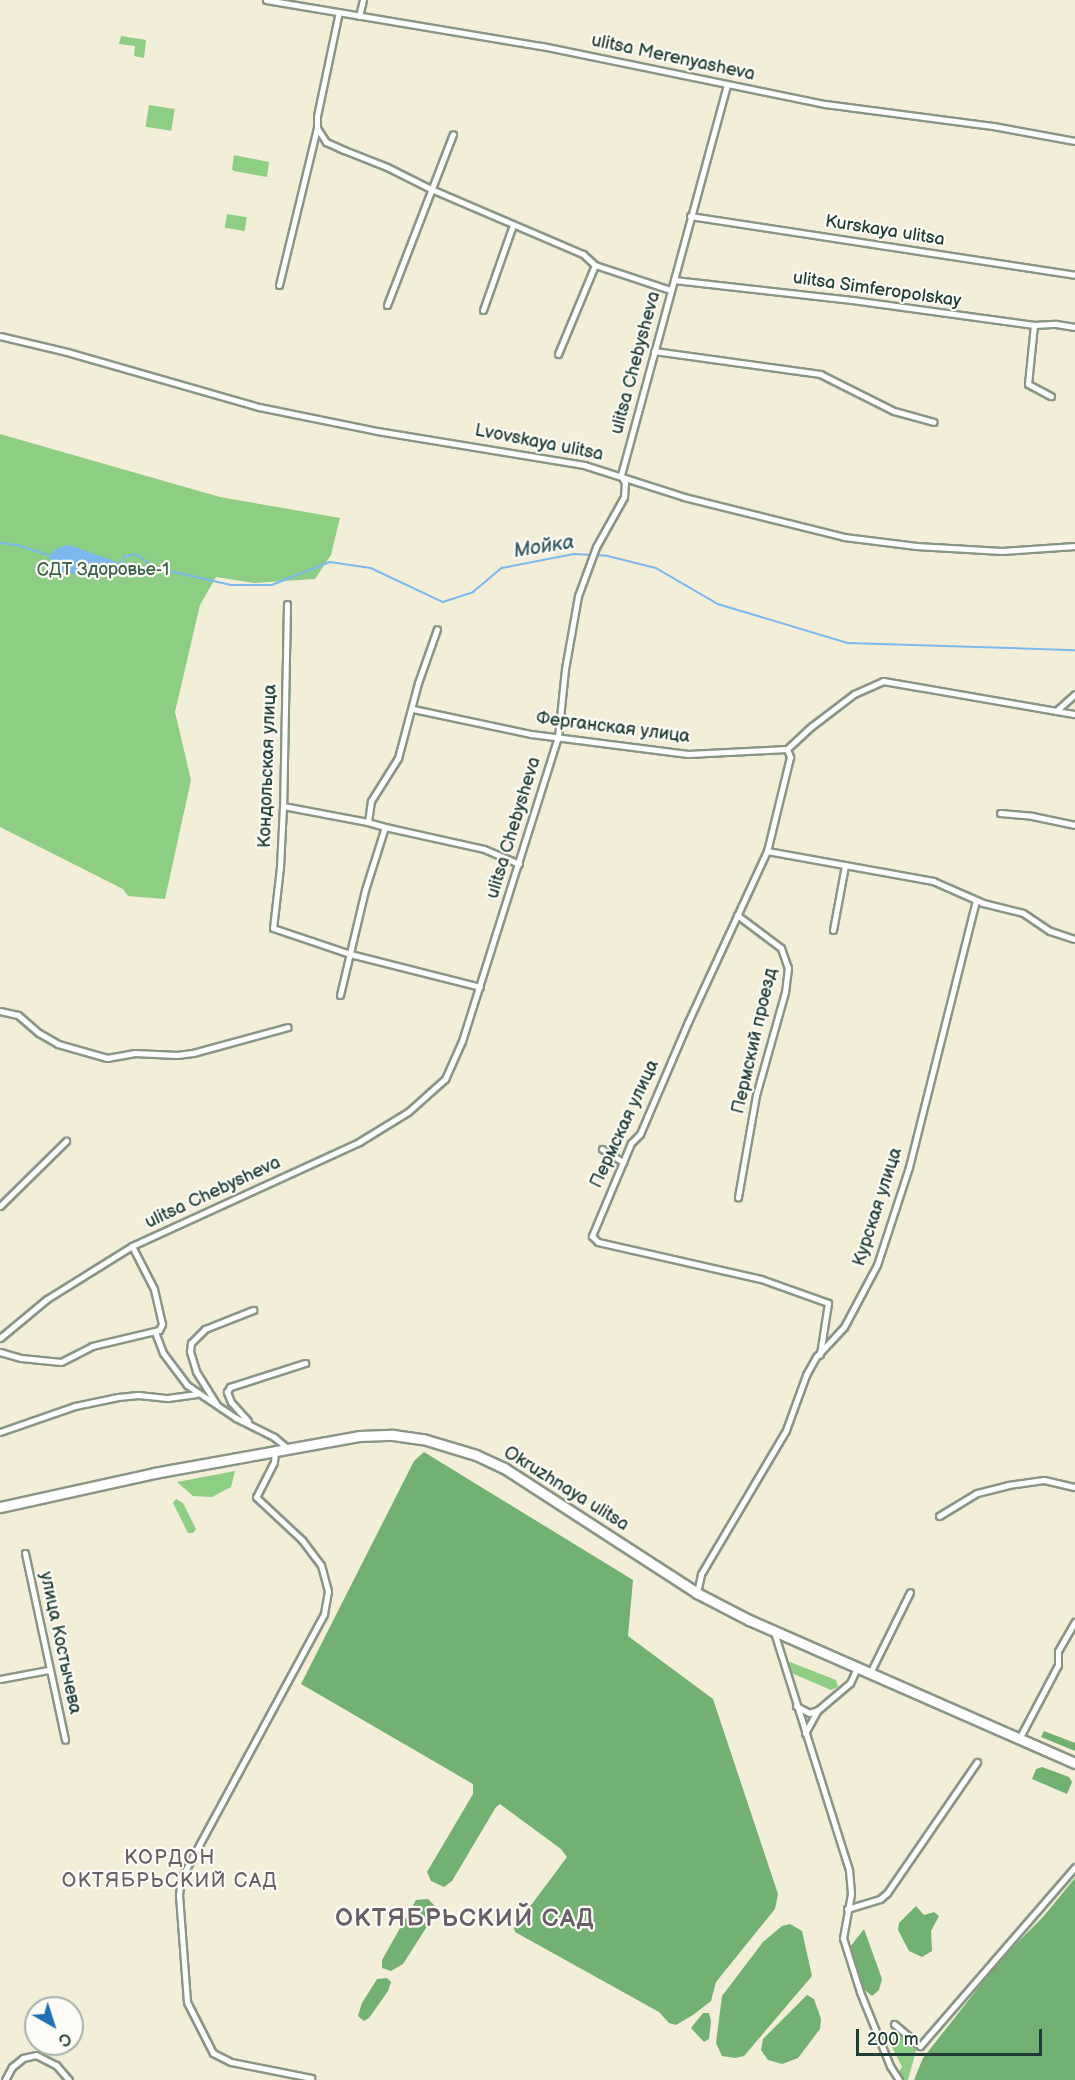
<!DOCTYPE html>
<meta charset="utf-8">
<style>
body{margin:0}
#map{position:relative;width:1075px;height:2080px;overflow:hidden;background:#f3eed8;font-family:"Balsamiq Sans",sans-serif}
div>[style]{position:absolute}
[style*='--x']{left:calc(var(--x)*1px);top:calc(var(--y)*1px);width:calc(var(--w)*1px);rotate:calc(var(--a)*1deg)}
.green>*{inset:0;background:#8ece84;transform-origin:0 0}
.forest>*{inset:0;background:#72b172}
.water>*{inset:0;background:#7cb8ee}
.stream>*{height:1.5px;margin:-0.75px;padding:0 0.75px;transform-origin:0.75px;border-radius:0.75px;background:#7cb8ee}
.roads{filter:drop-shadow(2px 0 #899686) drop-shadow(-2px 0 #899686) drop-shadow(0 2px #899686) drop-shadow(0 -2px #899686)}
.minor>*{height:5px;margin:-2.5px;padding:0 2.5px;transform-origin:2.5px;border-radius:2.5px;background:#fff}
.primary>*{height:9px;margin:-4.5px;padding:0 4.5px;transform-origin:4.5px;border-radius:4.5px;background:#fff}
span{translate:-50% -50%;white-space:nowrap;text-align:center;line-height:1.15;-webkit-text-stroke:4.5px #fdfcf7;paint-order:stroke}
.street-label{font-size:18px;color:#1f3d34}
.park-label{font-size:18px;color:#3b6148}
.water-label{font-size:20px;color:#365c62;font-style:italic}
.neighbourhood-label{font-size:20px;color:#676067;letter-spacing:1.5px}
.district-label{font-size:24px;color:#676067;font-weight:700;letter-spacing:1.5px}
.north{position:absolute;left:24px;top:1996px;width:60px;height:60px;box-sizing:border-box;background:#fdfcf7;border:2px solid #a4b0a9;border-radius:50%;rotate:141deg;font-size:16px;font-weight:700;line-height:24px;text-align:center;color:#1f3d34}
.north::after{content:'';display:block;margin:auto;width:21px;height:27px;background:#1f6fb2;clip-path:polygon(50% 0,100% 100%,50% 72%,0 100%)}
.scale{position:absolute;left:856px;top:2029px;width:186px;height:27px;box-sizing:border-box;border:3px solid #1f3d34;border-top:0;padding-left:8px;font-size:18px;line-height:21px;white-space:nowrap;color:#1f3d34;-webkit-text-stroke:4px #fdfcf7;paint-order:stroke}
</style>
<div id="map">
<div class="green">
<div style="clip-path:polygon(121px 36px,146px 40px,144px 58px,134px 56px,135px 46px,119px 44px)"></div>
<div style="left:149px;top:105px;width:26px;height:22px;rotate:9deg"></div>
<div style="clip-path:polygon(234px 155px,269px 162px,267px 177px,234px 171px,232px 169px)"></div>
<div style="left:227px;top:214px;width:20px;height:14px;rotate:9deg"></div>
<div style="clip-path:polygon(0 434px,220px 497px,340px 518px,331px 555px,315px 579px,254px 583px,216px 577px,200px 605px,175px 712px,191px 780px,165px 899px,128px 896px,123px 889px,0 827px)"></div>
<div style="clip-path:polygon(235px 1471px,231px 1487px,212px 1497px,193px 1496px,177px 1482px)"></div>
<div style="clip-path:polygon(176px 1499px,183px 1503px,196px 1529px,193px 1533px,188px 1533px,173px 1503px)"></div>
<div style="clip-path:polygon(790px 1662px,836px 1680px,838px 1687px,831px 1690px,789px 1672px,787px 1665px)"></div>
<div style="clip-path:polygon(895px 2028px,917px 2047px,908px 2080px,902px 2080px,898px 2073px,902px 2067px,887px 2037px)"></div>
</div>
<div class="forest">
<div style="clip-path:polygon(424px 1452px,633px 1580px,628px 1636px,713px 1699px,778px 1894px,775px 1909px,716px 1982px,711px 2001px,693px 2015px,676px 2025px,669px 2023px,659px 2012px,515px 1932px,514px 1928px,567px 1857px,561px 1849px,500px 1804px,496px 1807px,452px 1881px,444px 1887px,431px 1881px,427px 1872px,473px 1794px,473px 1784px,301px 1684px,414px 1461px)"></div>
<div style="clip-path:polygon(1044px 1731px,1075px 1743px,1075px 1751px,1041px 1737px)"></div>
<div style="clip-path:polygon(1042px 1767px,1069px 1777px,1072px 1782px,1067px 1794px,1032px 1779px,1036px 1769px)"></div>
<div style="clip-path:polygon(1075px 1878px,1075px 2080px,914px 2080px,923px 2058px,1001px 1959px,1043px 1917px)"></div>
<div style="clip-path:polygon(428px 1899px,436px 1907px,437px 1911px,403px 1964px,391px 1971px,382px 1968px,382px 1960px,416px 1900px)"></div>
<div style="clip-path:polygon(916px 1906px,924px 1915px,934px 1912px,939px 1916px,931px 1931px,932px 1951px,922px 1957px,909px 1951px,898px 1930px,899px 1923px)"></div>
<div style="clip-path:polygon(790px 1924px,802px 1931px,812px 1976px,744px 2056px,735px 2058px,722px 2056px,716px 2043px,722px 1996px,763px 1942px,782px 1926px)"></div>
<div style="clip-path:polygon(864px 1929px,882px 1979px,879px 1990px,872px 1996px,861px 1987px,850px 1947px)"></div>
<div style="clip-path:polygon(387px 1978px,391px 1982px,388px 1991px,369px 2018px,364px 2021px,358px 2016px,362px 2003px,377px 1979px)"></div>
<div style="clip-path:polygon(807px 1995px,814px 1999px,821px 2019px,820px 2029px,798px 2058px,782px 2064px,768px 2060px,761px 2050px,763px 2039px)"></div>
<div style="clip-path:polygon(703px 2013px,709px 2013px,711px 2021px,709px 2039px,704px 2042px,691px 2028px)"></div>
</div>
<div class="water">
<div style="clip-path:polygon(69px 545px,123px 564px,122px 571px,103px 577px,60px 572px,51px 563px,49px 556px,57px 548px)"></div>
</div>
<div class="stream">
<div style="--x:0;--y:543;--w:18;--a:6"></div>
<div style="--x:18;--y:545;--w:32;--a:18"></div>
<div style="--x:123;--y:563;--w:6;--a:-81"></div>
<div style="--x:124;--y:557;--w:11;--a:-15"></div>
<div style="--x:135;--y:554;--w:26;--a:32"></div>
<div style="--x:157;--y:568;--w:76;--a:12.9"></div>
<div style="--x:231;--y:585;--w:41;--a:0"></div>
<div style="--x:272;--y:585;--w:62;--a:-21.6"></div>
<div style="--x:330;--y:562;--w:41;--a:8.3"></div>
<div style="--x:371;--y:568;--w:80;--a:25.3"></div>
<div style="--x:443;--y:602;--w:32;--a:-18"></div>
<div style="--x:473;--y:592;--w:38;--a:-40"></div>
<div style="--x:502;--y:568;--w:73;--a:-11"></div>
<div style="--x:574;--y:554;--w:34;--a:3"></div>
<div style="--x:608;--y:556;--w:49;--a:14"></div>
<div style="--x:656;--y:568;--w:72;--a:30.1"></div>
<div style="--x:718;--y:604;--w:136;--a:16.7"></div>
<div style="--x:848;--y:643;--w:227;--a:1.8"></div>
</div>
<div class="roads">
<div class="minor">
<div style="--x:266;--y:0;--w:280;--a:9.5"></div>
<div style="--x:542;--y:46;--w:289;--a:11.6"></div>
<div style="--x:825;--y:104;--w:169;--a:7.5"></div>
<div style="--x:993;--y:126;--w:83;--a:10.4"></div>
<div style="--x:359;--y:16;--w:16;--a:-76"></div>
<div style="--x:317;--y:128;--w:17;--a:57"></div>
<div style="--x:326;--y:142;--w:20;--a:24"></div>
<div style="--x:344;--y:150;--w:46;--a:21.6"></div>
<div style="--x:387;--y:167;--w:49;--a:26.6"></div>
<div style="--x:431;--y:189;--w:165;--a:23.2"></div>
<div style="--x:583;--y:254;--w:16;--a:43"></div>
<div style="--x:595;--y:265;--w:79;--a:18.4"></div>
<div style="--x:690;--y:216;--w:389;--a:8.7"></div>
<div style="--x:674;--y:280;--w:179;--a:6.4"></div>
<div style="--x:852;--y:300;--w:184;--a:7.8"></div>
<div style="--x:1034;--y:325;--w:22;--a:-3"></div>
<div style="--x:1056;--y:324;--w:19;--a:9"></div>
<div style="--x:279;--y:285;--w:162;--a:-76.4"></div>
<div style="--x:317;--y:128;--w:12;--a:-90"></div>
<div style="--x:317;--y:116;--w:106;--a:-78.1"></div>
<div style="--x:387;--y:305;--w:183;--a:-68.9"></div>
<div style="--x:483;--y:310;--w:90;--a:-70.6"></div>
<div style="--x:1034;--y:325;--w:59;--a:95.8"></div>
<div style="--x:1028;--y:384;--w:26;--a:28"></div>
<div style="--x:0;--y:336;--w:69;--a:13.4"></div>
<div style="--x:67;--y:352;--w:200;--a:16"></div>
<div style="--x:259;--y:407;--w:120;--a:11.5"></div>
<div style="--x:377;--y:431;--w:210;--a:9.3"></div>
<div style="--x:584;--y:465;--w:105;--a:17.7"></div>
<div style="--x:684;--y:497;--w:165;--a:14"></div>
<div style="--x:844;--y:537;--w:73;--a:7.1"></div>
<div style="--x:916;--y:546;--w:86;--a:3.3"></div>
<div style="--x:1002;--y:551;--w:73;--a:-3.9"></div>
<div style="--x:654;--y:351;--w:168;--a:7.9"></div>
<div style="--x:820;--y:374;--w:83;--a:26.6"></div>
<div style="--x:894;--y:411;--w:41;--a:15.4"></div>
<div style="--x:558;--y:354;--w:96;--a:-67.4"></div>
<div style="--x:287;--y:604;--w:202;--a:91.1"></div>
<div style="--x:283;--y:806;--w:61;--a:92.8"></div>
<div style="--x:280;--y:867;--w:61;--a:96.5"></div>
<div style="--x:273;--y:928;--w:81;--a:18.7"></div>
<div style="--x:350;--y:954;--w:134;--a:14.2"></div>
<div style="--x:413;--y:709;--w:121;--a:12"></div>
<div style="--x:531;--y:734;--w:158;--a:7.3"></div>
<div style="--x:688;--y:754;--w:99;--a:-2.9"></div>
<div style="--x:787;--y:749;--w:34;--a:-43"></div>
<div style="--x:812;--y:726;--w:53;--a:-37.3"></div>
<div style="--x:854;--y:694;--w:32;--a:-24"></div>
<div style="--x:883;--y:681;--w:195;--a:9.8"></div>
<div style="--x:1056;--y:711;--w:25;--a:-42"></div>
<div style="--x:787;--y:749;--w:9;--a:69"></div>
<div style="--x:790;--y:757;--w:97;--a:103.7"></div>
<div style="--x:767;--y:851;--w:188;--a:114.8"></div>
<div style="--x:688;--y:1022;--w:122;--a:113.2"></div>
<div style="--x:640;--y:1134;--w:13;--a:135"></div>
<div style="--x:631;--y:1143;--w:101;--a:112.8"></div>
<div style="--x:592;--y:1236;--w:8;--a:45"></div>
<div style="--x:598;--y:1242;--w:167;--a:12.8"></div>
<div style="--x:761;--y:1279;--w:71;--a:19.7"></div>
<div style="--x:828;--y:1303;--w:52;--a:98.9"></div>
<div style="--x:283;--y:806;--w:86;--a:10.7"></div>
<div style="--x:1000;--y:813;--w:32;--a:5"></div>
<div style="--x:1032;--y:816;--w:44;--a:11.8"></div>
<div style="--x:385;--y:827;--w:101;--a:12.5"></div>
<div style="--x:484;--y:849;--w:38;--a:23"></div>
<div style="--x:767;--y:851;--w:169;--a:10.2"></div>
<div style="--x:933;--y:881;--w:55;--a:23.7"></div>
<div style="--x:983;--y:903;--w:41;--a:14"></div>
<div style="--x:1023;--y:913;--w:32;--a:34"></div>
<div style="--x:1050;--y:931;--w:26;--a:18"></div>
<div style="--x:737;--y:915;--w:55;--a:36.9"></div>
<div style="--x:781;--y:948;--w:21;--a:71"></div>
<div style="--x:788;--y:968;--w:24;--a:97"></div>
<div style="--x:785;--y:992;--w:107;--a:105.7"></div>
<div style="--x:756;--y:1095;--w:104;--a:100"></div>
<div style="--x:833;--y:930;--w:66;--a:-79.5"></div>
<div style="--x:340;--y:995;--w:108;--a:-76.6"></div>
<div style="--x:365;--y:890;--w:66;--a:-72.4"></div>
<div style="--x:385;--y:827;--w:18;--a:-164"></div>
<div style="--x:368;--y:822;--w:21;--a:-82"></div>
<div style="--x:371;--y:801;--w:51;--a:-57.9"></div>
<div style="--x:398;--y:758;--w:78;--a:-75.1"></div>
<div style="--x:418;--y:683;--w:57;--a:-70.6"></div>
<div style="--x:0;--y:1011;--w:18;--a:13"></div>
<div style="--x:18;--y:1015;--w:28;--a:41"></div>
<div style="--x:39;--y:1033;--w:22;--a:30"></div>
<div style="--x:58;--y:1044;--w:51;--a:15.9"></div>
<div style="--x:107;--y:1058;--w:27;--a:-10"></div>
<div style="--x:134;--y:1053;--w:43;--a:2.7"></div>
<div style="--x:177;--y:1055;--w:16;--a:-7"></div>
<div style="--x:193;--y:1053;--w:98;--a:-15.3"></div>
<div style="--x:602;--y:1149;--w:25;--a:32"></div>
<div style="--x:0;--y:1206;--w:93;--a:-44.6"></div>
<div style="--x:155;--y:1332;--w:22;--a:69"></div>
<div style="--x:163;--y:1353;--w:40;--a:53"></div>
<div style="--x:187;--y:1385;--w:59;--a:34"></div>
<div style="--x:236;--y:1418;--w:42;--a:26.6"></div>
<div style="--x:274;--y:1437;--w:17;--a:40"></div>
<div style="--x:0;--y:1338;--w:61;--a:-39.7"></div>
<div style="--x:47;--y:1299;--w:100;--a:-31.9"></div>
<div style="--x:132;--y:1246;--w:250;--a:-24.6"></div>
<div style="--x:359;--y:1142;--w:57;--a:-31.5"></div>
<div style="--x:408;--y:1112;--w:50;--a:-41.7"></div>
<div style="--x:445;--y:1079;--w:42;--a:-65.9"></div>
<div style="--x:462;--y:1041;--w:319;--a:-72.5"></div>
<div style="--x:558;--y:737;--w:68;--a:-84.1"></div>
<div style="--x:565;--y:669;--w:74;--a:-79.9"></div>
<div style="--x:578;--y:596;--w:52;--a:-69.8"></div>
<div style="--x:596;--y:547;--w:57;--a:-60.8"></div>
<div style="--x:624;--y:497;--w:14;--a:-86"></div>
<div style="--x:625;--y:483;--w:9;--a:-117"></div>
<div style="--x:621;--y:475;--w:405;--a:-74.8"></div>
<div style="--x:0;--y:1352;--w:22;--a:16"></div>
<div style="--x:21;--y:1358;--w:40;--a:5.7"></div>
<div style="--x:61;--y:1362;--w:35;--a:-27"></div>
<div style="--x:92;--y:1346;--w:69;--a:-13.4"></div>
<div style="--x:159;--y:1330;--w:7;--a:-63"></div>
<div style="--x:162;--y:1324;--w:36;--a:-103"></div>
<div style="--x:154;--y:1289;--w:48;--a:-117.1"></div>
<div style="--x:217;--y:1405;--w:40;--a:-122"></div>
<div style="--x:196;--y:1371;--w:21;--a:-107"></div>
<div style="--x:190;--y:1351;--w:8;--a:-83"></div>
<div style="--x:191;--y:1343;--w:20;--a:-45"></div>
<div style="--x:205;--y:1329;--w:52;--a:-21.6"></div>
<div style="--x:248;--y:1421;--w:25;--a:-132"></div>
<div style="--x:231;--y:1402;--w:11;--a:-112"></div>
<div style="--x:227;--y:1392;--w:6;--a:-59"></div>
<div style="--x:230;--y:1387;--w:79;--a:-17.7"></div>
<div style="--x:0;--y:1432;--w:79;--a:-19.1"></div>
<div style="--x:75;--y:1406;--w:44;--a:-11.8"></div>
<div style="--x:118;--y:1397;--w:20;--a:-6"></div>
<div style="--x:138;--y:1395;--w:30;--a:6"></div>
<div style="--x:168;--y:1398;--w:29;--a:-8"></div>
<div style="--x:275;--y:1452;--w:10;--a:96"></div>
<div style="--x:274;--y:1462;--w:39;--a:117"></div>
<div style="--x:256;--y:1497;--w:63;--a:43.1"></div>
<div style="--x:302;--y:1540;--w:31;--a:53"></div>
<div style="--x:321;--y:1565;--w:27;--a:75"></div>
<div style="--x:328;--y:1591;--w:23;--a:100"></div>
<div style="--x:324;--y:1614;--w:300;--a:118.4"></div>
<div style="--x:181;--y:1878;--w:17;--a:97"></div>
<div style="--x:179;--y:1895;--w:107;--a:85.7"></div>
<div style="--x:187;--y:2002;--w:57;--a:63"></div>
<div style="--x:213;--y:2053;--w:20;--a:27"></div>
<div style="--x:231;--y:2062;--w:82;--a:11.3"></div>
<div style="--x:939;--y:1516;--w:44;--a:-31.2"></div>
<div style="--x:977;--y:1493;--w:32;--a:-14"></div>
<div style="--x:1008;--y:1485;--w:36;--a:-8"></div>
<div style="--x:1044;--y:1480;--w:32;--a:13"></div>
<div style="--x:25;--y:1553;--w:191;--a:77.9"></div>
<div style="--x:697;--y:1593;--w:19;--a:-78"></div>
<div style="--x:701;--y:1574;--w:167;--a:-59.4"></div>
<div style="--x:786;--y:1430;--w:59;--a:-70"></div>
<div style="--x:806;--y:1375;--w:21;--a:-61"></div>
<div style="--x:816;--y:1357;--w:41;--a:-47"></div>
<div style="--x:844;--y:1327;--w:70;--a:-62"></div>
<div style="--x:877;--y:1265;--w:103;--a:-71.9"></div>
<div style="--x:909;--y:1167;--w:275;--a:-75.9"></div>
<div style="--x:774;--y:1632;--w:250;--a:72.5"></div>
<div style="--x:849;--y:1870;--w:24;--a:85"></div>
<div style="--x:851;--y:1894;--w:45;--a:100.3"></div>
<div style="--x:843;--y:1938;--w:57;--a:72.5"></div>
<div style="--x:860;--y:1992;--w:80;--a:67.9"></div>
<div style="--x:890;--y:2066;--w:17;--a:57"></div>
<div style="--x:870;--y:1673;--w:90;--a:-63.7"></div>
<div style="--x:0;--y:1679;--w:49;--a:-10.6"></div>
<div style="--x:796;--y:1706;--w:15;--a:28"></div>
<div style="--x:809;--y:1713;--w:9;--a:-18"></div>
<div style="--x:805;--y:1733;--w:26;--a:-61"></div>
<div style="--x:818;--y:1710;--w:42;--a:-40.2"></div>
<div style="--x:850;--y:1683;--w:17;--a:-65"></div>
<div style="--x:1020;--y:1737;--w:81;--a:-62.2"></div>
<div style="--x:1058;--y:1665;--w:14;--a:-90"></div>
<div style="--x:1058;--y:1651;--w:34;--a:-60"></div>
<div style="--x:847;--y:1909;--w:34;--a:-17"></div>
<div style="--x:880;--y:1899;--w:9;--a:-41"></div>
<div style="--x:887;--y:1893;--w:159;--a:-55.5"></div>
<div style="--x:894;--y:2024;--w:34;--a:40"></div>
<div style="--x:920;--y:2046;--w:237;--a:-49.1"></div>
<div style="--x:5;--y:2080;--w:15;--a:-62"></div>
<div style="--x:12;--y:2067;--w:14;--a:-39"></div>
<div style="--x:23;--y:2058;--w:13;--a:-13"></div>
<div style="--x:36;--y:2055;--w:22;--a:27"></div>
<div style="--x:56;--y:2065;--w:20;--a:49"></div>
</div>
<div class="primary">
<div style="--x:0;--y:1507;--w:158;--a:-12.4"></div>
<div style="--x:154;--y:1473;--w:208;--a:-10.2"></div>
<div style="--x:359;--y:1436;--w:34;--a:-2"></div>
<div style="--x:393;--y:1435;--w:30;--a:8"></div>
<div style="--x:423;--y:1439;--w:55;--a:16.8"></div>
<div style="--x:476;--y:1455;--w:31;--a:25"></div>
<div style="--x:504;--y:1468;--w:230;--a:32.9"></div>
<div style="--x:697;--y:1593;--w:59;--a:27.4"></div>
<div style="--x:749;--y:1620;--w:356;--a:23.7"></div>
</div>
</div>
<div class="street-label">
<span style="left:673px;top:58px;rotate:12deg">ulitsa Merenyasheva</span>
<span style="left:885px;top:231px;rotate:9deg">Kurskaya ulitsa</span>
<span style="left:877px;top:290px;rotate:8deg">ulitsa Simferopolskay</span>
<span style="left:636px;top:363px;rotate:-75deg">ulitsa Chebysheva</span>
<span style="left:539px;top:443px;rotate:11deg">Lvovskaya ulitsa</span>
<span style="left:613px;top:728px;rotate:7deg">Ферганская улица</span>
<span style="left:268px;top:766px;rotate:-88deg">Кондольская улица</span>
<span style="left:514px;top:828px;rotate:-73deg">ulitsa Chebysheva</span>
<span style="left:755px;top:1041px;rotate:-77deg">Пермский проезд</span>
<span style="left:625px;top:1124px;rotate:-65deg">Пермская улица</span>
<span style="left:213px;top:1193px;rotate:-25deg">ulitsa Chebysheva</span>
<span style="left:878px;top:1207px;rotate:-72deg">Курская улица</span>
<span style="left:566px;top:1489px;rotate:32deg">Okruzhnaya ulitsa</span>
<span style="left:60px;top:1643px;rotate:78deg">улица Костычева</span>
</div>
<div class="park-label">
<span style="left:103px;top:570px">СДТ Здоровье-1</span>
</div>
<div class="water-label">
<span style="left:544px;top:547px;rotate:-9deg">Мойка</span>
</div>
<div class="neighbourhood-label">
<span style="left:170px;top:1870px">КОРДОН<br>ОКТЯБРЬСКИЙ САД</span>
</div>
<div class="district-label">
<span style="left:465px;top:1919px">ОКТЯБРЬСКИЙ САД</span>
</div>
<div class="north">С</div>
<div class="scale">200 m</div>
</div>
